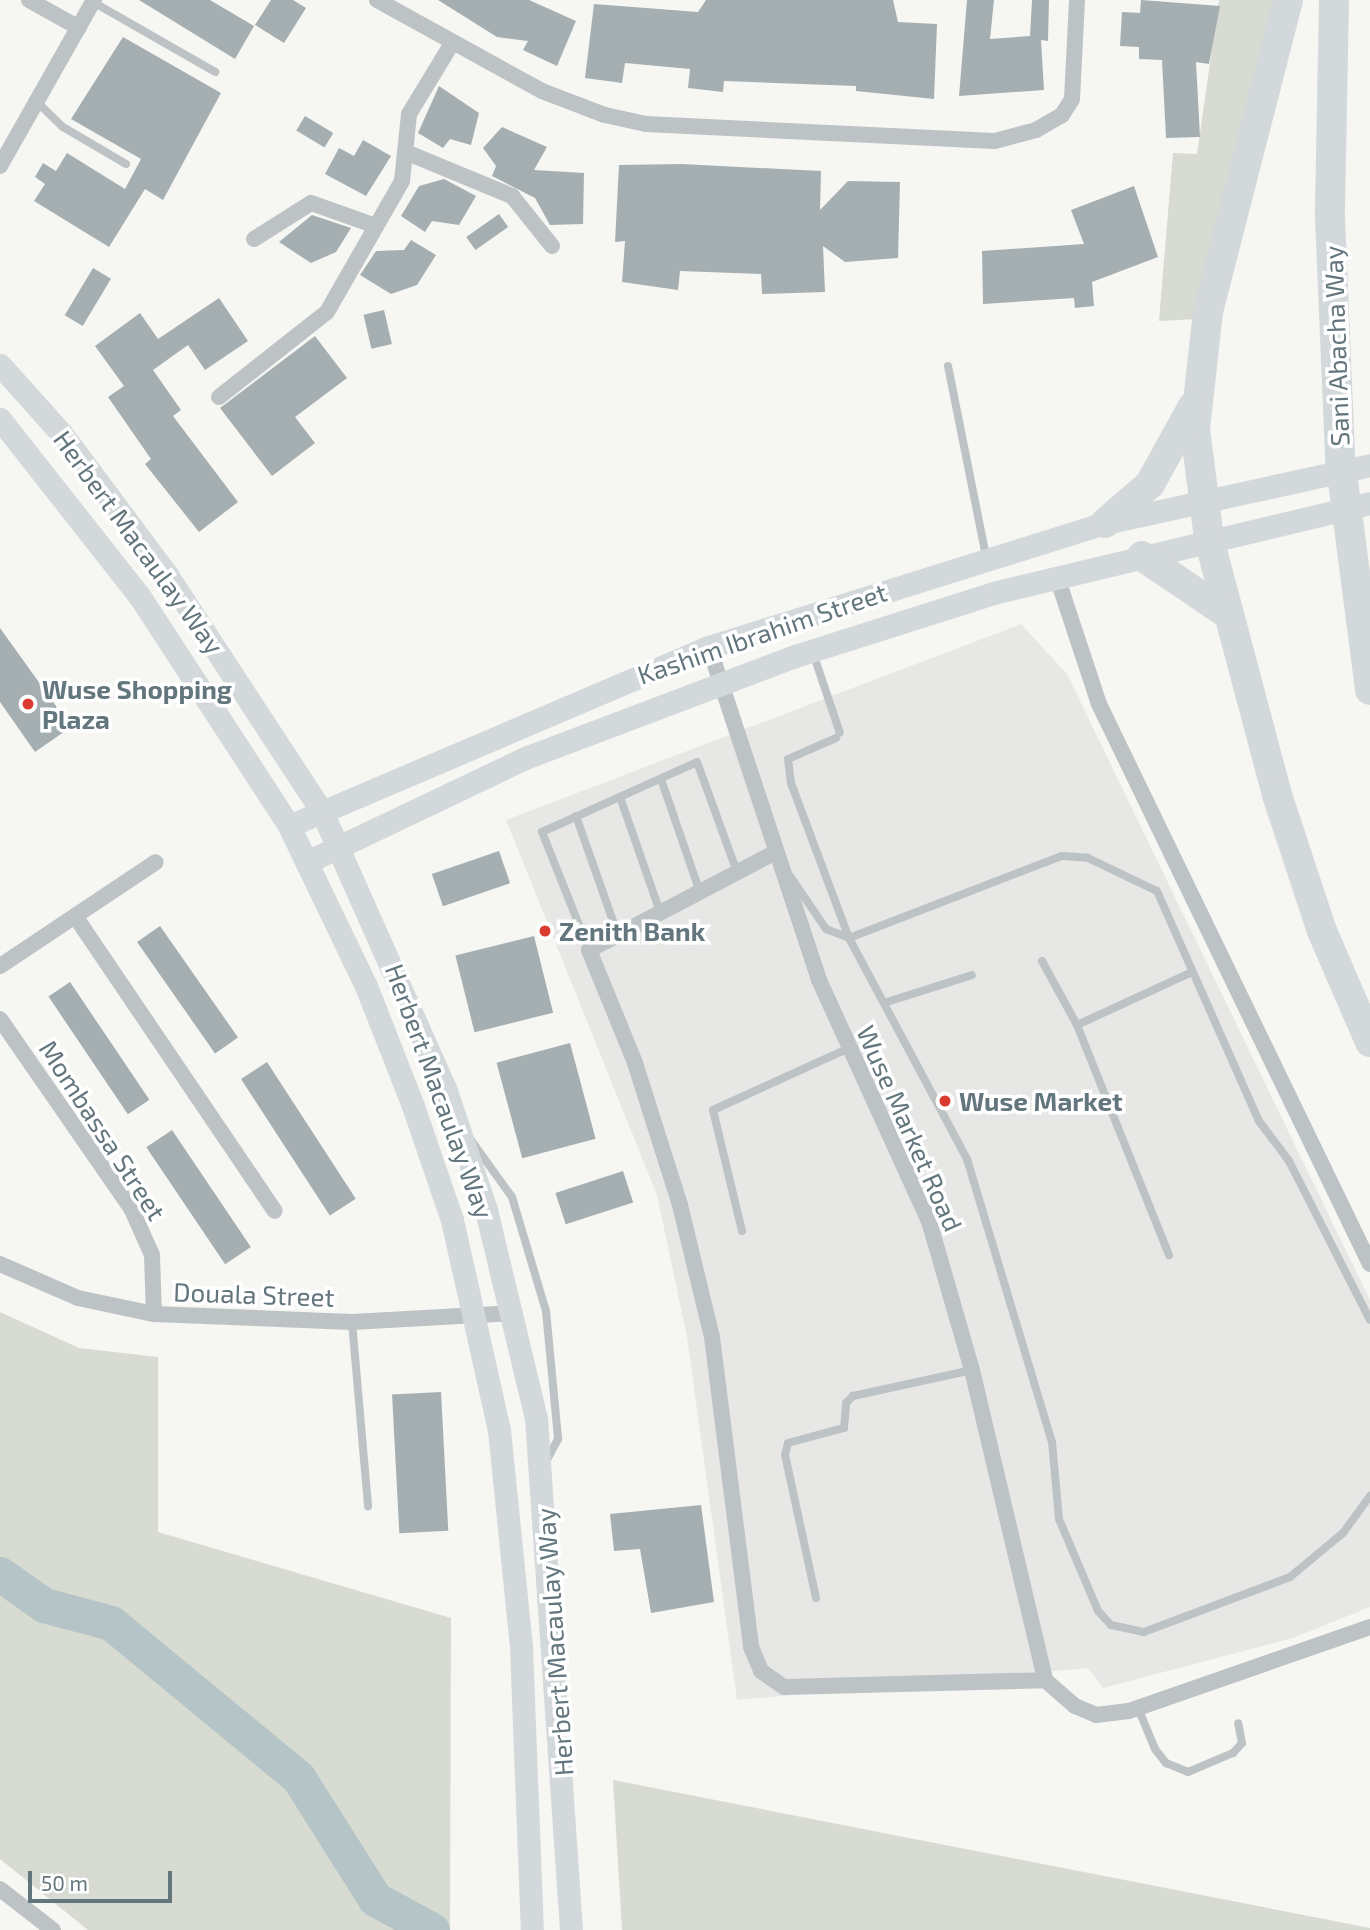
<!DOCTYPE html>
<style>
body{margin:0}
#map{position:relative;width:1370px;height:1930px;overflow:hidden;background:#f6f6f3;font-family:"Exo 2",sans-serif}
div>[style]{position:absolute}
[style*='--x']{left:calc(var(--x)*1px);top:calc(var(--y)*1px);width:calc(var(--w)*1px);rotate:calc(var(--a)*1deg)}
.built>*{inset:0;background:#e7e7e6}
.green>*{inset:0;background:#d7dbd2}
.river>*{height:35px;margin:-17.5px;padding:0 17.5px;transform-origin:17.5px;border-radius:17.5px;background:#b5c4c6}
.building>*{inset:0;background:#a5afb2;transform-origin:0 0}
.service>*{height:8px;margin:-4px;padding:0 4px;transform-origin:4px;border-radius:4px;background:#bdc3c5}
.minor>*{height:16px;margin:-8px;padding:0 8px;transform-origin:8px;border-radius:8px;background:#bdc3c5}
.secondary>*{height:23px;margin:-11.5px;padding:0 11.5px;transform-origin:11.5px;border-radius:11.5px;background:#d3d8da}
.motorway>*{height:30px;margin:-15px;padding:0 15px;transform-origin:15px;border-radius:15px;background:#d3d8da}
.dots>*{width:19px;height:19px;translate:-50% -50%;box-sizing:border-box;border:4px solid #fff;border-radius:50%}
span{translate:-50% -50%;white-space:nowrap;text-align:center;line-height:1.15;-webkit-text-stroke:7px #fff;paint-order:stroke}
.street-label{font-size:26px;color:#63767d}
.poi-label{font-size:26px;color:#63767d;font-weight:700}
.left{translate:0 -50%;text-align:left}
.scale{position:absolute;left:28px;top:1871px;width:144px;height:32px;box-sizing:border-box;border:4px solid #63767d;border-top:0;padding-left:9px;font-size:21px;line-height:24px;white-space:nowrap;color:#63767d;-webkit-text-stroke:5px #fff;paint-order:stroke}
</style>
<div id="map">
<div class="built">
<div style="clip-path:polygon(1021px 624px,1067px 674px,1370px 1300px,1370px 1607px,1293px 1638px,1103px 1688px,1088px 1668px,737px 1700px,687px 1337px,657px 1195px,506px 820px)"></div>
</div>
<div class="green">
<div style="clip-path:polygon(1219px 0,1275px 0,1197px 319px,1159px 321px,1173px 153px,1197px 154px)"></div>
<div style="clip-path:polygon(0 1312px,79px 1348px,158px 1357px,158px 1532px,451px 1618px,450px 1930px,88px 1930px,0 1859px)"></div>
<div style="clip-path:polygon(613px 1780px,1370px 1928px,1370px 1930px,622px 1930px)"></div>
</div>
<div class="river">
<div style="--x:0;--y:1574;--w:54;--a:35.2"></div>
<div style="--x:44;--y:1605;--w:69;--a:15"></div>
<div style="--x:111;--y:1623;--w:242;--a:39.5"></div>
<div style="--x:298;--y:1777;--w:144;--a:57.7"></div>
<div style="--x:375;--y:1899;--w:65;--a:28.5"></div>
</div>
<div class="building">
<div style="clip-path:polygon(139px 0,210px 0,254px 26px,235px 59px)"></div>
<div style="clip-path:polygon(271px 0,293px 0,306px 8px,284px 43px,255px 25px)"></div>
<div style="clip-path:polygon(438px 0,529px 0,576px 21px,557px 66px,523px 50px,528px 41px,497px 37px)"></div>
<div style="clip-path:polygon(706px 0,893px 0,898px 22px,937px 24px,934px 99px,856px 91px,856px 86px,724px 81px,723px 92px,688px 88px,690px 69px,625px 63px,622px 83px,585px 78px,594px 4px,698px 12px)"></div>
<div style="clip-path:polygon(967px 0,994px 0,990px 39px,1030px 36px,1032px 0,1049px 0,1048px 41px,1041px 40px,1044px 90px,959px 96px)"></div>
<div style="clip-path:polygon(1141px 0,1220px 6px,1209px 64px,1196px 62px,1200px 137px,1166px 138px,1162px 60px,1139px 59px,1139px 47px,1120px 46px,1122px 12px,1140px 13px)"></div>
<div style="clip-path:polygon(123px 37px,221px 93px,163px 200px,145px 189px,109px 247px,34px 201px,45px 184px,35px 177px,43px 163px,56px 171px,67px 153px,125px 189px,141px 159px,71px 119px)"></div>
<div style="clip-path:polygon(439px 86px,479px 113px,471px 145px,450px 139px,443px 148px,418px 133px)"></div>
<div style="left:305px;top:116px;width:33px;height:17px;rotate:31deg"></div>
<div style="clip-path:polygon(502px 127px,547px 147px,534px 170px,584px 173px,583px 224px,550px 225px,535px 198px,492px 176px,496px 166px,483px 148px)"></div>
<div style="clip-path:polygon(363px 140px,391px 156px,366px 196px,325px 174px,339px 148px,354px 156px)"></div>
<div style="clip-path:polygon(681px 164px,821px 171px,820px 210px,848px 181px,900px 182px,898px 258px,845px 262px,823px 246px,825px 292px,762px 294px,761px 274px,680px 271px,678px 290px,622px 282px,625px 241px,615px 242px,619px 165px)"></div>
<div style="clip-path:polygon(444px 179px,476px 196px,459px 225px,432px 221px,425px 232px,401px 216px,419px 186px)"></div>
<div style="clip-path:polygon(1134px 186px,1158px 257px,1092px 282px,1094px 306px,1075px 308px,1074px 298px,983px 304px,982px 251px,1084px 244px,1071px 210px)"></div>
<div style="left:499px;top:214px;width:16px;height:40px;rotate:55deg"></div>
<div style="clip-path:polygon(312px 215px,351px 228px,336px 252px,311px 263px,279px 242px)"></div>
<div style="clip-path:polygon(411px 240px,436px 255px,417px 285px,391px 294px,360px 275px,376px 251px,404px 250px)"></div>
<div style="left:93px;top:268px;width:21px;height:55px;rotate:31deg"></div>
<div style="clip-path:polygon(219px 298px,248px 341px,205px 370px,188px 345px,153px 370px,181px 410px,173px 416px,238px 502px,199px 532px,145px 464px,151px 459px,108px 397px,124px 386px,95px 346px,140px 313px,158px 339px)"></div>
<div style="left:384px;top:310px;width:35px;height:21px;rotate:77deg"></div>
<div style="clip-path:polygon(315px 336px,347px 378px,295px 417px,315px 443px,272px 476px,220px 408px)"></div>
<div style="clip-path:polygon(0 628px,71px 727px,35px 752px,0 702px)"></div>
<div style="left:499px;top:851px;width:34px;height:71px;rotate:71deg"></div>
<div style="left:160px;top:926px;width:136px;height:28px;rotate:55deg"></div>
<div style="left:534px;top:936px;width:79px;height:81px;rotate:76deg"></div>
<div style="left:70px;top:982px;width:142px;height:26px;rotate:56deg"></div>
<div style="left:570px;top:1043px;width:99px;height:76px;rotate:75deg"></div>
<div style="left:267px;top:1062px;width:163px;height:31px;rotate:57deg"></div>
<div style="left:172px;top:1130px;width:141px;height:31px;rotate:56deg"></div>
<div style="left:623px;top:1171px;width:33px;height:71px;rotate:72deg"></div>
<div style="left:441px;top:1392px;width:139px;height:49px;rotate:87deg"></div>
<div style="clip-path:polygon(701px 1505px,714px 1602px,651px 1613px,640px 1549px,614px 1551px,610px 1514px)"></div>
</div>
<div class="service">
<div style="--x:93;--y:2;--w:141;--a:29.8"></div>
<div style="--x:37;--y:102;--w:36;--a:44"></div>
<div style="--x:63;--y:127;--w:73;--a:30.4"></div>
<div style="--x:948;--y:366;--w:195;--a:78.7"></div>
<div style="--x:813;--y:653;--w:84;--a:71.4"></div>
<div style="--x:836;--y:738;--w:52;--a:156.4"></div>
<div style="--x:788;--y:759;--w:24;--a:83"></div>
<div style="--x:791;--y:783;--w:165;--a:69.5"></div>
<div style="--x:849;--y:938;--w:251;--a:61.9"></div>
<div style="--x:967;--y:1159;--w:295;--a:73.3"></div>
<div style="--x:1052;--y:1442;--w:77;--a:84.8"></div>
<div style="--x:1059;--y:1519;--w:100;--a:67"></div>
<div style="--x:1098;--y:1611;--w:19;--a:47"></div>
<div style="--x:1111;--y:1625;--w:34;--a:12"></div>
<div style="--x:1144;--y:1632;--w:156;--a:-20.6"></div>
<div style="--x:1290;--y:1577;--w:69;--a:-39.7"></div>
<div style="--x:1343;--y:1533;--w:46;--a:-53.9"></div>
<div style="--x:661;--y:779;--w:120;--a:71"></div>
<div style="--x:620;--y:797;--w:122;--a:70.8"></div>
<div style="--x:576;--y:816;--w:126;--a:70.6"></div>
<div style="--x:790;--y:876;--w:64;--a:55.8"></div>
<div style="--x:826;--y:929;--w:25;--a:21"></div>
<div style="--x:849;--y:938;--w:228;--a:-21.1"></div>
<div style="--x:1062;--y:856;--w:26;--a:4"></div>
<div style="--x:1088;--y:858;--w:76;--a:25.6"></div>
<div style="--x:1157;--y:891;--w:252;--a:66.1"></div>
<div style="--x:1259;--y:1121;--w:50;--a:53.1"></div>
<div style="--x:1289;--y:1161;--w:178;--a:63"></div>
<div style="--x:589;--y:950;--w:127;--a:-111.7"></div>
<div style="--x:542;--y:832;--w:170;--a:-24.3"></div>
<div style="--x:697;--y:762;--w:117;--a:70"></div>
<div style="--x:1042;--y:961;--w:73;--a:61.3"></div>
<div style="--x:1077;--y:1025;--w:248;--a:68.2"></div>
<div style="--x:887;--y:1002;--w:89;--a:-17.6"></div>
<div style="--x:1077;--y:1025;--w:127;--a:-24.7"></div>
<div style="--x:471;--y:1140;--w:70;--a:54.3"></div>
<div style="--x:512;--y:1197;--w:119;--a:73.4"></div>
<div style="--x:546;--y:1311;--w:129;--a:84.6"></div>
<div style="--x:558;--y:1439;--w:26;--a:118"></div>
<div style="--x:742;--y:1231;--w:124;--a:-103.5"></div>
<div style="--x:713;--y:1110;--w:147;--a:-24.5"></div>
<div style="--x:352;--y:1322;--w:185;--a:85"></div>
<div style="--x:816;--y:1598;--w:146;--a:-102.2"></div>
<div style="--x:785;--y:1455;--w:12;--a:-76"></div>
<div style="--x:788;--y:1443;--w:58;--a:-15"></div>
<div style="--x:844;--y:1428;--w:25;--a:-85"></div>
<div style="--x:846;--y:1403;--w:10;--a:-45"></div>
<div style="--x:853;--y:1396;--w:122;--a:-12.3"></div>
<div style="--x:1138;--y:1708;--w:44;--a:67.5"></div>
<div style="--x:1155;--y:1749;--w:18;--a:52"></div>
<div style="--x:1166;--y:1763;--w:24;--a:22"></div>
<div style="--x:1188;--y:1772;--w:49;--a:-22.9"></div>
<div style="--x:1233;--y:1753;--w:13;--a:-48"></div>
<div style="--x:1242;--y:1743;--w:20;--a:-101"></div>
</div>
<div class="minor">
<div style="--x:29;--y:0;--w:57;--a:29.2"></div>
<div style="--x:377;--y:0;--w:188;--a:28.9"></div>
<div style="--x:542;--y:91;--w:67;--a:20.9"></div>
<div style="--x:605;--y:115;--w:42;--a:12.4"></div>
<div style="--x:646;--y:124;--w:349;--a:2.8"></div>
<div style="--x:995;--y:141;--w:42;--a:-15"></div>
<div style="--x:1036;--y:130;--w:30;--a:-30"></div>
<div style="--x:1062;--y:115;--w:19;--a:-58"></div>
<div style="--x:1072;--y:99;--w:99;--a:-87.1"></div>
<div style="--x:408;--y:153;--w:113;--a:22.5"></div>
<div style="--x:512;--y:196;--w:64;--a:51.3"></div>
<div style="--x:0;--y:166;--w:191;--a:-60.5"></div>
<div style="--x:254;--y:239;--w:67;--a:-32.3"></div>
<div style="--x:311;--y:203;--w:69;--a:19.5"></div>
<div style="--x:219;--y:397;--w:137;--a:-38.2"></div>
<div style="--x:327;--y:312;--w:151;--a:-60.2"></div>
<div style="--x:402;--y:181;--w:67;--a:-84"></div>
<div style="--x:409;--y:114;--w:81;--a:-58.7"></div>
<div style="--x:1057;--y:577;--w:134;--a:71.7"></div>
<div style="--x:1099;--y:704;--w:622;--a:64.18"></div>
<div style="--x:709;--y:647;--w:351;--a:71.7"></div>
<div style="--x:819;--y:980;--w:265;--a:65.5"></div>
<div style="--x:929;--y:1221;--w:155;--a:73.9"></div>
<div style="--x:972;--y:1370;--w:318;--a:76.7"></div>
<div style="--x:1045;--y:1680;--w:40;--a:41"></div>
<div style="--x:1075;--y:1706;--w:23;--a:23"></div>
<div style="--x:1096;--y:1715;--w:33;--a:-7"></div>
<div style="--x:1129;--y:1711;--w:255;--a:-19.2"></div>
<div style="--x:774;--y:853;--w:209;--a:152.3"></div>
<div style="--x:589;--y:950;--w:122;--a:67.8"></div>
<div style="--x:635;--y:1063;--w:149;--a:72.4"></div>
<div style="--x:680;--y:1205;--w:136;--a:76.4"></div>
<div style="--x:712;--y:1337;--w:312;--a:82.8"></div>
<div style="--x:751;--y:1647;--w:26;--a:67"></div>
<div style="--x:761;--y:1671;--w:28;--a:35"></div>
<div style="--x:784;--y:1687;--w:261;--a:-1.5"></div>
<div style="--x:75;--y:916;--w:356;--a:55.9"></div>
<div style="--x:0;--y:966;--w:187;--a:-33.7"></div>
<div style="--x:0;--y:1019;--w:230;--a:55.3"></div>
<div style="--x:131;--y:1208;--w:51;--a:65.9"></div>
<div style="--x:152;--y:1255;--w:59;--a:88.1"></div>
<div style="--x:0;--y:1264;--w:85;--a:23.6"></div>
<div style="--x:78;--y:1298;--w:78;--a:11.9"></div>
<div style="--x:154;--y:1314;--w:198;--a:2.3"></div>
<div style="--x:352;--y:1322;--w:162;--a:-3.2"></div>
<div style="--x:0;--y:1889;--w:67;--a:37.7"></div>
</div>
<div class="secondary">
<div style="--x:0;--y:365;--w:93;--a:48.1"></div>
<div style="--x:62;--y:434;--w:176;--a:53.3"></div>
<div style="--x:167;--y:575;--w:283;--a:56.8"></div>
<div style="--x:322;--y:812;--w:302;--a:66"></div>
<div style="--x:445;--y:1088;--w:129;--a:71.4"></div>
<div style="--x:486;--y:1210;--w:214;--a:76.5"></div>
<div style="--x:536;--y:1418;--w:513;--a:86.09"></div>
<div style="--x:0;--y:419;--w:226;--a:51.8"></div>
<div style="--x:140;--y:597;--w:273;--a:56.9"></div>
<div style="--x:289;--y:826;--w:178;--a:64.3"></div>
<div style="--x:366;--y:986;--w:129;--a:68.6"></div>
<div style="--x:413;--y:1106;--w:120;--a:71.1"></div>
<div style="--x:452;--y:1220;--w:215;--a:77.4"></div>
<div style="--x:499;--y:1430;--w:218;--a:84.2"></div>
<div style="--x:521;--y:1647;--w:283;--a:87.8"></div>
<div style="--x:289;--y:826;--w:457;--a:-23.1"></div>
<div style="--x:709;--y:647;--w:415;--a:-17.4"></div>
<div style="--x:1105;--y:523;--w:271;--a:-12.3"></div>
<div style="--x:307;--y:862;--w:242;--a:-25.5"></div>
<div style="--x:525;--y:758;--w:285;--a:-20.7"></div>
<div style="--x:792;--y:657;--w:215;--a:-17.6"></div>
<div style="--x:997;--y:592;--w:383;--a:-13.4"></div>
</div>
<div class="motorway">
<div style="--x:1288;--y:0;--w:321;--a:104.4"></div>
<div style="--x:1208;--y:311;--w:119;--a:96.3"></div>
<div style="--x:1195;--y:429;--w:111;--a:82.7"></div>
<div style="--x:1209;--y:539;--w:265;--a:75.1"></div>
<div style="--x:1277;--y:795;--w:143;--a:71.7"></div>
<div style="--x:1322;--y:931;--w:121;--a:66.6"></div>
<div style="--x:1334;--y:0;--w:217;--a:91.1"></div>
<div style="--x:1330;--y:217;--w:241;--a:87.6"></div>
<div style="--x:1340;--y:458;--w:234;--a:82.6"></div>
<div style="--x:1105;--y:523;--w:60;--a:-40.9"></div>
<div style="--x:1150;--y:484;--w:89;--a:-61.1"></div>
<div style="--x:1142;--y:556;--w:105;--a:34.1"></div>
</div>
<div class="dots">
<div style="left:28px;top:704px;background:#da3a2f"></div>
<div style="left:545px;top:931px;background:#da3a2f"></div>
<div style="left:945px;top:1101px;background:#da3a2f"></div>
</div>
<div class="street-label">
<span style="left:1336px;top:346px;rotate:-92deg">Sani Abacha Way</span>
<span style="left:139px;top:542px;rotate:54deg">Herbert Macaulay Way</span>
<span style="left:762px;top:633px;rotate:-19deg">Kashim Ibrahim Street</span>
<span style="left:440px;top:1091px;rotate:70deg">Herbert Macaulay Way</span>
<span style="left:910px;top:1128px;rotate:66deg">Wuse Market Road</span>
<span style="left:103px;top:1130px;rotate:57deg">Mombassa Street</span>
<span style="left:254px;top:1294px;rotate:2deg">Douala Street</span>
<span style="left:554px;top:1642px;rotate:-94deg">Herbert Macaulay Way</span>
</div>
<div class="poi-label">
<span class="left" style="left:42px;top:704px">Wuse Shopping<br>Plaza</span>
<span class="left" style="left:559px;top:931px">Zenith Bank</span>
<span class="left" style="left:959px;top:1101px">Wuse Market</span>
</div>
<div class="scale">50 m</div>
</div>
